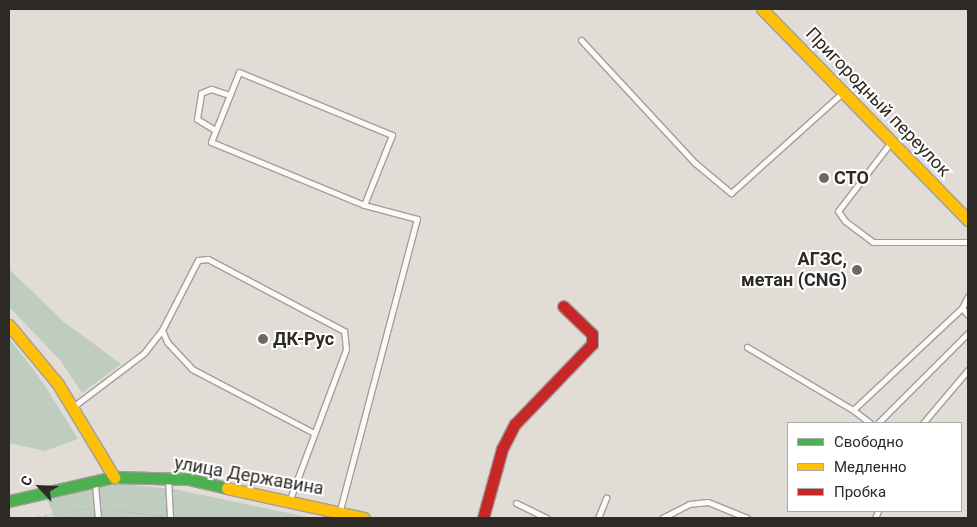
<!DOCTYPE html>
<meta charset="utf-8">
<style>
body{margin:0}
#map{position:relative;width:977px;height:527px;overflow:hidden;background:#e2dcd7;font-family:Roboto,sans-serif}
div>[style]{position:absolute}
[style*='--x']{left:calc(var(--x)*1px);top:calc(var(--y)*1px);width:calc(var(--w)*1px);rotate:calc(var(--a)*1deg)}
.green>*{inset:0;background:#bfcdbf}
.path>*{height:1px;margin-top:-0.5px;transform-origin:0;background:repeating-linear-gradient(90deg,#bdbbb9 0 5px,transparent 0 7.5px)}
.roads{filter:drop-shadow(1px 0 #a39e9a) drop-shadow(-1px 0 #a39e9a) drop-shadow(0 1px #a39e9a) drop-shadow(0 -1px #a39e9a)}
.lane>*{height:5px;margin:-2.5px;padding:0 2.5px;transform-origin:2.5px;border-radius:2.5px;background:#fbfaf9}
.fast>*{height:11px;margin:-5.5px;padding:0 5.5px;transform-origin:5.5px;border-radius:5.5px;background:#4caf50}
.slow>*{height:11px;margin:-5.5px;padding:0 5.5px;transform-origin:5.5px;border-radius:5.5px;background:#ffc107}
.jam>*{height:11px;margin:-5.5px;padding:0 5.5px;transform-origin:5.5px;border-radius:5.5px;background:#c62828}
.dots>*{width:14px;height:14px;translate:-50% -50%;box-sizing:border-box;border:2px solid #fff;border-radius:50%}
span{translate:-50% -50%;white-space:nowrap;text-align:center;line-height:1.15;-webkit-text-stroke:4px #fff;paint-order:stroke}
.street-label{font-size:18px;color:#2d2a26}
.poi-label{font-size:18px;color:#2d2a26;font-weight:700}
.left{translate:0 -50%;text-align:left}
.right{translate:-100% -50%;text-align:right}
.frame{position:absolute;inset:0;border:10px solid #2d2a26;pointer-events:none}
.legend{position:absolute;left:787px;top:422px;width:175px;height:90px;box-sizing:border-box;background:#fff;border:1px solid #abaaa8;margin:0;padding:6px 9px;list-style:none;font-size:15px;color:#2d2a26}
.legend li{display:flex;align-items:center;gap:10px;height:25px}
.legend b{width:25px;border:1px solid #abaaa8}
.north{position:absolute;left:15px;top:462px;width:50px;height:50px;-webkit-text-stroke:4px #fff;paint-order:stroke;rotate:295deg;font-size:14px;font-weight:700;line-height:20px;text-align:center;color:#2d2a26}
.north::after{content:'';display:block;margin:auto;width:18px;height:22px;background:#2d2a26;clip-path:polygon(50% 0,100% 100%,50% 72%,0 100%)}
</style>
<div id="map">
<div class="green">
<div style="clip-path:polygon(9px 269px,64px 322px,121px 364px,82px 393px,60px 360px,9px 307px)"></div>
<div style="clip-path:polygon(9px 338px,42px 381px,78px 439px,45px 451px,9px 443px)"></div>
<div style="clip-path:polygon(120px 484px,174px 489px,312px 518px,55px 518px,46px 498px)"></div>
</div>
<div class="path">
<div style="--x:105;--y:509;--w:58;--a:6.9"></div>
<div style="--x:29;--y:518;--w:63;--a:-9.2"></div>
</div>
<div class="roads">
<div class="lane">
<div style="--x:581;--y:40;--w:168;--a:47.2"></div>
<div style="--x:695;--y:163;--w:47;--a:39.8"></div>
<div style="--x:731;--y:193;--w:149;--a:-42"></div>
<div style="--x:215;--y:130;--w:21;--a:-149"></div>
<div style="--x:197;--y:119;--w:26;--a:-81"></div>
<div style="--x:201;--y:93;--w:11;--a:-22"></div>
<div style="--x:211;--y:89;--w:19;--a:18"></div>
<div style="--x:891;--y:142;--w:87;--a:127.5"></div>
<div style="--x:838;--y:211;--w:12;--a:55"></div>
<div style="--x:845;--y:221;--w:35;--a:37"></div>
<div style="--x:873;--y:242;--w:95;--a:0"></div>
<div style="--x:962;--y:308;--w:9;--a:49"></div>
<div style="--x:747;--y:347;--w:123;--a:30.7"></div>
<div style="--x:853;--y:410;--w:149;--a:-43.1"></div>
<div style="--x:962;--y:308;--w:13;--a:-63"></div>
<div style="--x:74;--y:406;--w:88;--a:-37.1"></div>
<div style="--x:144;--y:353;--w:29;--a:-52"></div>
<div style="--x:853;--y:410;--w:21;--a:37"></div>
<div style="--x:878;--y:423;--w:127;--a:-45"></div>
<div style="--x:923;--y:423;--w:70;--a:-49.7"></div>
<div style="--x:168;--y:479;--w:39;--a:87"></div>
<div style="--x:95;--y:484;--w:34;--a:85"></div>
<div style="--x:290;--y:499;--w:160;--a:-69.5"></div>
<div style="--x:346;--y:349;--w:18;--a:-96"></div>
<div style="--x:344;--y:331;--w:154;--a:-152.1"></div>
<div style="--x:208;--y:259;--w:10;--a:174"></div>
<div style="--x:198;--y:260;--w:79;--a:117.2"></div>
<div style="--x:162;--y:330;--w:13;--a:67"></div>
<div style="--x:167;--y:342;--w:37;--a:47"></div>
<div style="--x:192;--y:369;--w:138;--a:27.7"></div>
<div style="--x:516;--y:503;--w:34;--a:26"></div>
<div style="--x:340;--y:510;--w:301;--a:-75.2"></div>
<div style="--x:417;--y:219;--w:55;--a:-165.2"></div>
<div style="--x:364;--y:205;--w:165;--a:-157.6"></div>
<div style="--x:211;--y:142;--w:75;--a:-68.2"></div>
<div style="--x:239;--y:72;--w:165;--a:22.4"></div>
<div style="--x:392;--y:135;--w:75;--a:111.8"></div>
<div style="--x:598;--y:518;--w:22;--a:-68"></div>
<div style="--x:662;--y:518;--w:30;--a:-27"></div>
<div style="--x:689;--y:504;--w:19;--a:-6"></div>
<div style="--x:708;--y:502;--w:42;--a:22.3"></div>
<div style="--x:875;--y:518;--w:8;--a:-67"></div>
</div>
<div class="fast">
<div style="--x:9;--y:501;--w:108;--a:-12.9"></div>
<div style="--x:114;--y:477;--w:74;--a:1.5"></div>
<div style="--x:188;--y:479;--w:40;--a:13"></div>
</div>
<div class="slow">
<div style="--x:762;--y:9;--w:295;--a:45.7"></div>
<div style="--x:9;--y:325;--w:77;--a:50.3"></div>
<div style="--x:58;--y:384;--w:109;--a:58.9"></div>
<div style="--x:227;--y:488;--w:140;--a:12.4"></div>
</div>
<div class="jam">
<div style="--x:483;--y:518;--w:72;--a:-74.6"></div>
<div style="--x:502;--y:449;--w:28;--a:-63"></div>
<div style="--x:515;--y:424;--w:111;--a:-46.1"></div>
<div style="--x:592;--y:344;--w:10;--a:-90"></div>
<div style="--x:592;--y:334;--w:40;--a:-136"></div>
</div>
</div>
<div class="dots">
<div style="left:824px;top:178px;background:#6c6864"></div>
<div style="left:857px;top:270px;background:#6c6864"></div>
<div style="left:263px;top:339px;background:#6c6864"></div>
</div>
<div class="street-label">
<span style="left:878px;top:102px;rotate:46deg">Пригородный переулок</span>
<span style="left:249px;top:476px;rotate:10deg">улица Державина</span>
</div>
<div class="poi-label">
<span class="left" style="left:834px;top:178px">СТО</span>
<span class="right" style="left:847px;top:270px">АГЗС,<br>метан (CNG)</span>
<span class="left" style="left:273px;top:339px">ДК-Рус</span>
</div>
<div class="frame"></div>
<ul class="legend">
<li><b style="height:6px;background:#4caf50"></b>Свободно</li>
<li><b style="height:6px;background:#ffc107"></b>Медленно</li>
<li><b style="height:6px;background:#c62828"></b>Пробка</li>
</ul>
<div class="north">С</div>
</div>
